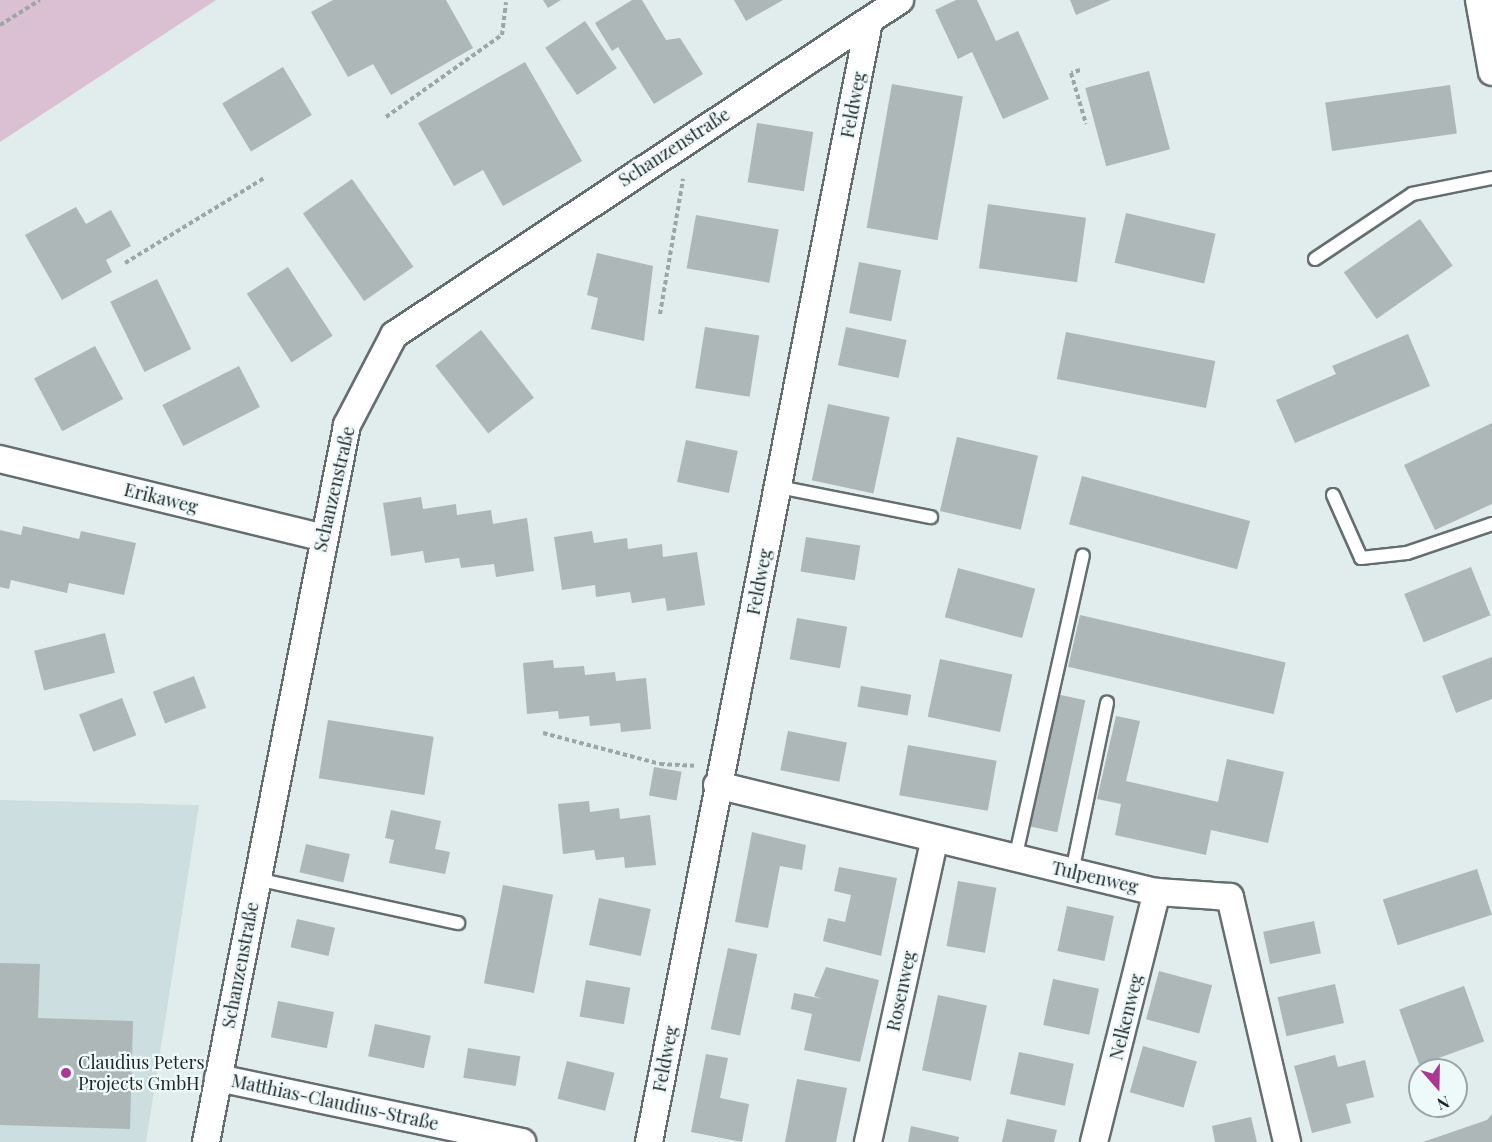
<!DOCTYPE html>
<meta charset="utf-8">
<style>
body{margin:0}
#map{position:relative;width:1492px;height:1142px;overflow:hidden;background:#e1ecec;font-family:"Playfair Display",serif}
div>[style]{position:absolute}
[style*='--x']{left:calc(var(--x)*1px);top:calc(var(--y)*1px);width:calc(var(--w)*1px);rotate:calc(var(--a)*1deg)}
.built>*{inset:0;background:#ccdee0}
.green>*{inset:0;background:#dac0d2}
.building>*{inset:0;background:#adb7b8;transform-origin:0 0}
.path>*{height:4px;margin-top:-2px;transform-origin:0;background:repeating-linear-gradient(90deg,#9da6a6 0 4.5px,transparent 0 7.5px)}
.roads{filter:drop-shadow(2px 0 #656e6f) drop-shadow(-2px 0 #656e6f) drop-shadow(0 2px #656e6f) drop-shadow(0 -2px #656e6f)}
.service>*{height:12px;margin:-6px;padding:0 6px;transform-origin:6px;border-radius:6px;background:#fff}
.minor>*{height:26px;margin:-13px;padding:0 13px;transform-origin:13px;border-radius:13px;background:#fff}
.dots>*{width:16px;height:16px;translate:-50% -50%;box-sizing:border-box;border:3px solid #eef9fa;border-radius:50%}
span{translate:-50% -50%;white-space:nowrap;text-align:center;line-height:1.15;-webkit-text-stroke:4.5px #eef9fa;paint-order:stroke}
.street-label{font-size:18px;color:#222626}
.poi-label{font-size:18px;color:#222626}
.left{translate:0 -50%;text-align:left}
.north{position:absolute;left:1408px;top:1058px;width:60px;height:60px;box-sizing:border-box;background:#eef9fa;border:2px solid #9ca5a5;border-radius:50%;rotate:160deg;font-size:16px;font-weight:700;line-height:24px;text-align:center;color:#222626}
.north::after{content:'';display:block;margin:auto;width:21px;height:27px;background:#ab3994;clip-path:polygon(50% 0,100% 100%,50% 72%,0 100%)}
</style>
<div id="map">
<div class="built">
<div style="clip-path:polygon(0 800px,199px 805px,146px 1142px,0 1142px)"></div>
</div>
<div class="green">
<div style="clip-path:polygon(0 0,216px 0,0 142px)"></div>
</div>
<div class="building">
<div style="clip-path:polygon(333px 0,446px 0,473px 48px,391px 95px,373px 64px,348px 77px,311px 12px)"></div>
<div style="clip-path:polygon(543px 0,561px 0,548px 8px)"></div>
<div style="clip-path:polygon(632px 0,642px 0,666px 40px,680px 38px,703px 74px,654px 104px,618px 47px,612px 51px,595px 23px)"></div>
<div style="clip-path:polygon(734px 0,783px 0,746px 21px)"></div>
<div style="clip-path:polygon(956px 0,977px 0,996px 41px,1018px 31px,1049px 99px,1003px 119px,972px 52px,958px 59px,935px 10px)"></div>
<div style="clip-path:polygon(1070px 0,1111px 0,1076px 15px)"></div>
<div style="left:585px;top:21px;width:57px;height:48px;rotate:56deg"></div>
<div style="clip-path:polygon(525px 62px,582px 161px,503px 206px,483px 170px,454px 186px,418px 123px)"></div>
<div style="left:283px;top:67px;width:56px;height:71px;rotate:59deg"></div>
<div style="left:1149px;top:71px;width:81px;height:66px;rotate:75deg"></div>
<div style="left:892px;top:84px;width:72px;height:146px;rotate:10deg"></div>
<div style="left:1450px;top:85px;width:49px;height:126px;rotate:82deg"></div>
<div style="left:757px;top:123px;width:57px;height:60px;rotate:9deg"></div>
<div style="left:352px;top:179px;width:107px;height:60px;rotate:55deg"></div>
<div style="left:988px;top:204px;width:99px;height:65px;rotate:8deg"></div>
<div style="clip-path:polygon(76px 207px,86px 224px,111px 210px,131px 246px,106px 260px,112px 272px,62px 300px,25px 235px)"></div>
<div style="left:1126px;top:213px;width:92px;height:51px;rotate:13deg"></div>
<div style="left:696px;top:215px;width:84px;height:54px;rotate:10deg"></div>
<div style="left:1420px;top:219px;width:57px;height:93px;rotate:55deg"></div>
<div style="clip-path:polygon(597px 253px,653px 266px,644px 341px,591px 329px,598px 298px,587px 295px)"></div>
<div style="left:859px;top:262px;width:43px;height:52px;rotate:11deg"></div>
<div style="left:288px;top:267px;width:82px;height:49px;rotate:57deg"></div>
<div style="left:157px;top:279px;width:78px;height:52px;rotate:64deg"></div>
<div style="left:705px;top:327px;width:55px;height:62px;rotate:9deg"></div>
<div style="left:846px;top:327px;width:62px;height:39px;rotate:12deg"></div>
<div style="left:481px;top:330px;width:86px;height:58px;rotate:52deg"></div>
<div style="left:1066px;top:332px;width:152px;height:48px;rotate:11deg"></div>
<div style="clip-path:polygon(1408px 334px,1430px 386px,1295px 443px,1276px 400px,1336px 374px,1332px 366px)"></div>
<div style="left:95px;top:346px;width:60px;height:69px;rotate:62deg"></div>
<div style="left:239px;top:366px;width:46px;height:86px;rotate:63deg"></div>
<div style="left:828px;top:404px;width:63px;height:78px;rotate:12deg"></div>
<div style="clip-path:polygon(1492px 423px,1492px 504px,1435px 530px,1404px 465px)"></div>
<div style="left:957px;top:437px;width:83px;height:76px;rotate:13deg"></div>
<div style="left:686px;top:440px;width:53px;height:43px;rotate:12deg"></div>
<div style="left:1082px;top:476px;width:174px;height:50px;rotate:15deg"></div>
<div style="clip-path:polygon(421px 497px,423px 509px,456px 504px,457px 515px,491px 510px,493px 524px,527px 518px,534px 571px,496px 577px,494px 564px,461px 568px,459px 558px,425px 563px,423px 551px,391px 556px,383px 503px)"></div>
<div style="clip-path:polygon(23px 526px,79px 539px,81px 531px,136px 543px,124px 595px,69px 583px,67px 593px,11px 580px,9px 589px,0 587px,0 530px,21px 535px)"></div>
<div style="clip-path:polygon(592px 531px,594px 543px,627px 538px,628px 549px,662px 544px,663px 557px,697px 552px,705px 605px,667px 611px,665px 598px,632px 603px,630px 592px,596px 597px,595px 585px,562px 590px,554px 537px)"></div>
<div style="left:806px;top:537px;width:55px;height:35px;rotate:9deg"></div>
<div style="left:1471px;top:567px;width:52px;height:72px;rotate:68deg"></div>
<div style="left:958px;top:568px;width:80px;height:51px;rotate:15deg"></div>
<div style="left:1080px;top:615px;width:211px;height:53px;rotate:13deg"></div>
<div style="left:797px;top:618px;width:51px;height:42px;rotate:10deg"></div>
<div style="left:105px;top:633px;width:41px;height:73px;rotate:76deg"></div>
<div style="clip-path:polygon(1492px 657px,1492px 699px,1456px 713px,1442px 676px)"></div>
<div style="left:940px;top:659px;width:74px;height:59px;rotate:12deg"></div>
<div style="clip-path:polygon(553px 660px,554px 668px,584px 666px,585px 675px,615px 672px,616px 681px,646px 678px,651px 729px,621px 732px,620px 723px,590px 726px,589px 716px,559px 719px,558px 711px,527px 714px,523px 663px)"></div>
<div style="left:194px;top:676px;width:34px;height:44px;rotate:69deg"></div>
<div style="left:861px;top:686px;width:51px;height:21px;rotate:10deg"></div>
<div style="left:1056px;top:694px;width:30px;height:135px;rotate:12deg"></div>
<div style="left:122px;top:698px;width:40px;height:46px;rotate:69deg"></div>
<div style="clip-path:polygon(1116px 716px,1140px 721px,1126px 781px,1218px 802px,1227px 759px,1284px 772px,1268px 843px,1211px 830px,1206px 855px,1115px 835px,1121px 804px,1097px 799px)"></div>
<div style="left:328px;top:720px;width:107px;height:59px;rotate:9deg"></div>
<div style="left:788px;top:731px;width:60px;height:40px;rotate:11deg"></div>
<div style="left:908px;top:745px;width:90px;height:51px;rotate:10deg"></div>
<div style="left:654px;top:767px;width:28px;height:29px;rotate:10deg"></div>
<div style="clip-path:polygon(589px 801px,590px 812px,619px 808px,620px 819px,650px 815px,656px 865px,625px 868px,624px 857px,596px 860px,594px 850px,563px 854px,558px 804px)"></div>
<div style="clip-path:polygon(391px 810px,441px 821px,435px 849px,450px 852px,445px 874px,389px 863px,394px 840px,385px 838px)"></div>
<div style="clip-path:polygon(752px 832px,806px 845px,802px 870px,780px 866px,768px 928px,735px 922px)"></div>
<div style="left:306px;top:844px;width:45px;height:29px;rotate:13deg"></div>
<div style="clip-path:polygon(839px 867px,897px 878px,881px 956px,823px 941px,828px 918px,845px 922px,851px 895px,834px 891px)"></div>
<div style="left:1477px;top:869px;width:48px;height:99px;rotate:72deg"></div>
<div style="left:958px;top:881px;width:39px;height:66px;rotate:10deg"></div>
<div style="left:503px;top:885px;width:51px;height:100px;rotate:11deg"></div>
<div style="left:599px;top:898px;width:53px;height:48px;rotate:12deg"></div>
<div style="left:1067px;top:906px;width:48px;height:46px;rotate:12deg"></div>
<div style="left:297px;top:919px;width:39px;height:29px;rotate:13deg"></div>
<div style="left:1314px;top:921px;width:33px;height:52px;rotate:78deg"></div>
<div style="left:728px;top:948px;width:30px;height:83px;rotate:12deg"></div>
<div style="clip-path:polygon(0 963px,40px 964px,38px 1018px,133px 1021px,130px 1129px,0 1125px)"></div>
<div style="clip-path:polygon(826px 967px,879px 980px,860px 1062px,804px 1050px,812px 1014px,791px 1009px,794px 993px,823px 999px,814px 996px)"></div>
<div style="left:1159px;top:971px;width:55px;height:50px;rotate:15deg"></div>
<div style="left:1053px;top:979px;width:47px;height:47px;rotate:12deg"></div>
<div style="left:586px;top:980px;width:45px;height:37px;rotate:10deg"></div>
<div style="left:1335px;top:984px;width:40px;height:59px;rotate:77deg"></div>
<div style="left:1464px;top:986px;width:59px;height:69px;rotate:70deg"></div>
<div style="left:938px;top:995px;width:50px;height:77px;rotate:12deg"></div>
<div style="left:278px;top:1001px;width:57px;height:37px;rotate:11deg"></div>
<div style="left:375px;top:1024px;width:57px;height:33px;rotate:12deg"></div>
<div style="left:1143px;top:1046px;width:56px;height:48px;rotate:16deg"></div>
<div style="left:468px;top:1048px;width:53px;height:30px;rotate:9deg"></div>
<div style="left:1019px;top:1052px;width:56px;height:43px;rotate:12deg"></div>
<div style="clip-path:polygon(706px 1054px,728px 1058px,720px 1098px,749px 1104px,742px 1142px,691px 1132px)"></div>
<div style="clip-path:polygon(1335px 1055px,1338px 1067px,1365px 1060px,1374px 1097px,1346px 1104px,1351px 1123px,1312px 1133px,1294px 1066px)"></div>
<div style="left:567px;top:1061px;width:49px;height:39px;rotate:14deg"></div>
<div style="clip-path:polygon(797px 1079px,847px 1088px,836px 1142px,785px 1142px)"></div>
<div style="clip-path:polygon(1492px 1114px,1492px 1142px,1423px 1142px,1487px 1120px)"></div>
<div style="clip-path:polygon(1251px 1117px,1257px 1142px,1215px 1142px,1212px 1126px)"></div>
<div style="clip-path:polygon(1007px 1119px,1057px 1130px,1054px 1142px,1002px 1142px)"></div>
<div style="clip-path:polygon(911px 1126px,959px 1137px,958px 1142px,908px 1142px)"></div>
</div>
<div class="path">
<div style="--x:0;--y:25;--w:47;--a:-32"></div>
<div style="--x:1080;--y:70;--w:9;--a:162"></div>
<div style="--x:1071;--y:73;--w:53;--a:73.6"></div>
<div style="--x:386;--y:117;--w:142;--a:-35.3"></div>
<div style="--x:502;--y:35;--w:33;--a:-83"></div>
<div style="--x:125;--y:263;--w:163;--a:-31.4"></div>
<div style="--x:660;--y:314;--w:137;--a:-80.3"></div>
<div style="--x:543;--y:733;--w:121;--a:14.8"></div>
<div style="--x:660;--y:764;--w:34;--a:3"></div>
</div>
<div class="roads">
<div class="service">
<div style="--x:1315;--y:259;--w:117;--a:-33.8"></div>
<div style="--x:1412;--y:194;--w:82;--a:-11.3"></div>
<div style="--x:779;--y:487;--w:155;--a:11.2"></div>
<div style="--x:1333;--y:495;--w:69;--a:66"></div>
<div style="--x:1361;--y:558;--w:46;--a:-6.2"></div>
<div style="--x:1407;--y:553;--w:90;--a:-18.8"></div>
<div style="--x:1015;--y:859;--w:311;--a:-77.4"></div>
<div style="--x:1072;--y:872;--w:173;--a:-78.3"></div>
<div style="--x:256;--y:879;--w:207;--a:12.3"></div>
</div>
<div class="minor">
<div style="--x:1479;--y:0;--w:73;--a:79.8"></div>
<div style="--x:0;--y:459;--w:330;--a:13.7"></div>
<div style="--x:717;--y:785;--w:453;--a:13.7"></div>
<div style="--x:1157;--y:892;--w:73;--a:3.9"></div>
<div style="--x:1230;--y:897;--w:252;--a:76.9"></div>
<div style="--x:218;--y:1078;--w:311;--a:11.9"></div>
<div style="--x:206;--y:1142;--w:731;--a:-78.87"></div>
<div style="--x:347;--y:425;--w:102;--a:-62.4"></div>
<div style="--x:394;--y:335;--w:607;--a:-33.51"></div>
<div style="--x:649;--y:1142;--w:1141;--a:-78.89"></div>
<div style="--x:868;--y:1142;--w:308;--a:-77.6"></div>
<div style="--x:1094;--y:1142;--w:258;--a:-75.9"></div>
</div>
</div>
<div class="dots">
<div style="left:66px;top:1073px;background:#ab3994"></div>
</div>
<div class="street-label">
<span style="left:853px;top:105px;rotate:-79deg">Feldweg</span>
<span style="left:674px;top:147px;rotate:-33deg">Schanzenstraße</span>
<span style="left:334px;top:489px;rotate:-77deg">Schanzenstraße</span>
<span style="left:161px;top:498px;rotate:14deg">Erikaweg</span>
<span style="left:759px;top:582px;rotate:-79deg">Feldweg</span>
<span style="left:1095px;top:877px;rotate:13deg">Tulpenweg</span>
<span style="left:240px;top:965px;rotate:-79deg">Schanzenstraße</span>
<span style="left:901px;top:991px;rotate:-78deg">Rosenweg</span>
<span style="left:1126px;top:1017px;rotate:-76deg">Nelkenweg</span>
<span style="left:665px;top:1059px;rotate:-79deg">Feldweg</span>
<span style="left:335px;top:1102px;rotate:12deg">Matthias-Claudius-Straße</span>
</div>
<div class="poi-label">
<span class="left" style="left:78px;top:1073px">Claudius Peters<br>Projects GmbH</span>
</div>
<div class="north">N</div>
</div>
